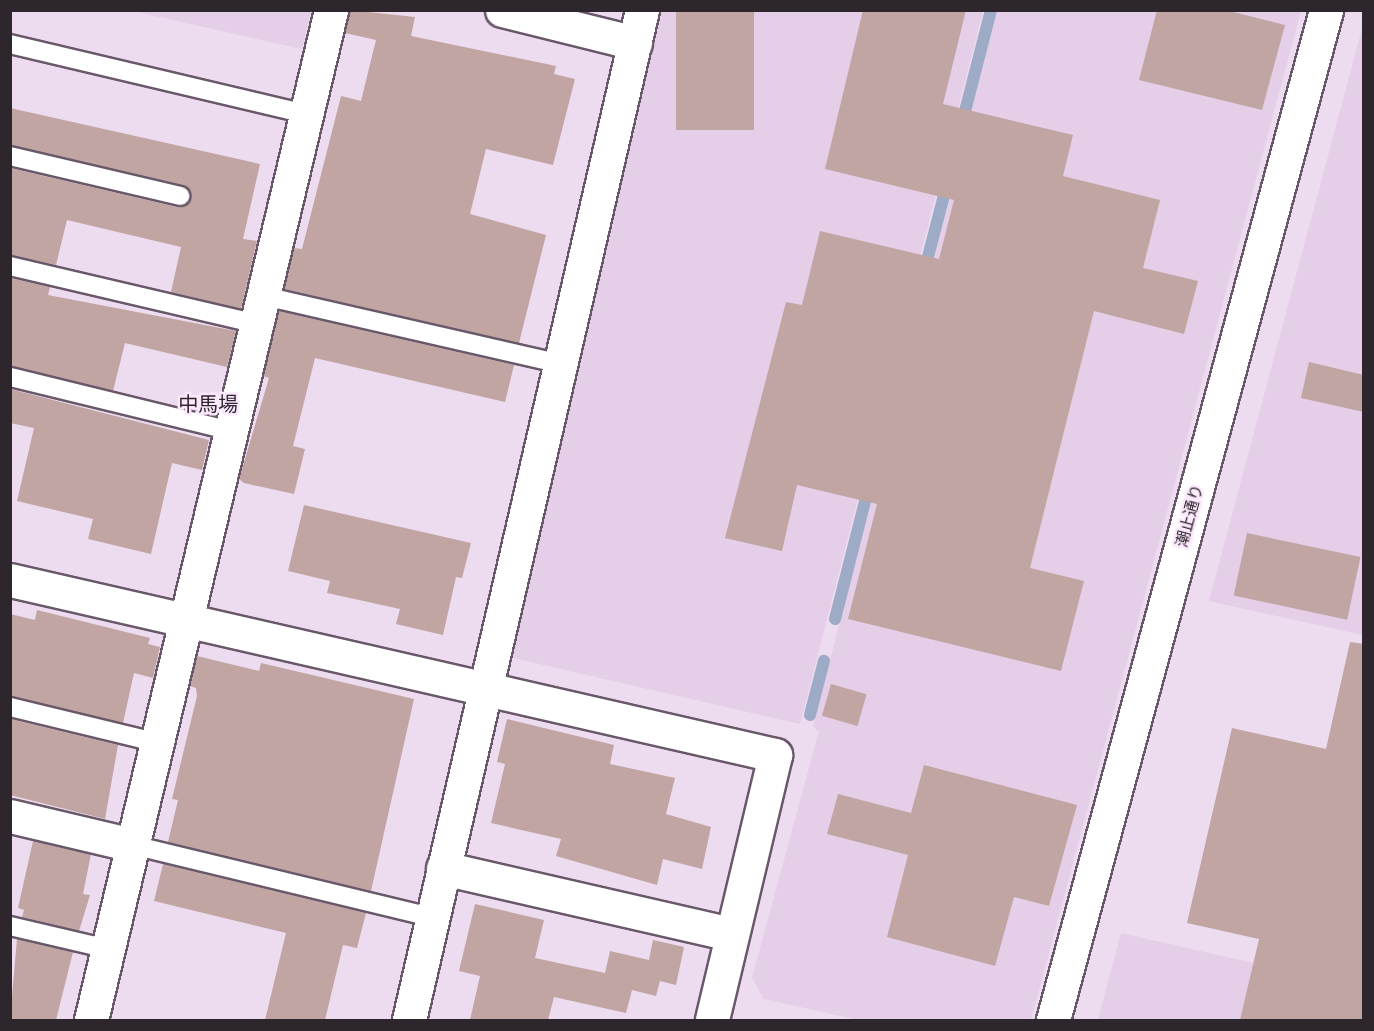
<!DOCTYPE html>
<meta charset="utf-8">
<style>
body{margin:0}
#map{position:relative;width:1374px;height:1031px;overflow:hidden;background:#eddbef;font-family:"Times New Roman","Noto Sans JP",serif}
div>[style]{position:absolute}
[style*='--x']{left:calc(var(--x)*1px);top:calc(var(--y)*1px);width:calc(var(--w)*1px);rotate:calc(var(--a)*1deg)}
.built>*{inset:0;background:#e5cee7}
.stream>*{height:12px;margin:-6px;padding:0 6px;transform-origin:6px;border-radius:6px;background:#9dabc7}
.building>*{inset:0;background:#c0a5a2;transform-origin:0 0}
.roads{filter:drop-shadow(2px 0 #685869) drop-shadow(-2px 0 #685869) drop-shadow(0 2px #685869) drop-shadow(0 -2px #685869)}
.lane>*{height:18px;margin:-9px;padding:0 9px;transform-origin:9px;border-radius:9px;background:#fff}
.street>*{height:33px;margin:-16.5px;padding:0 16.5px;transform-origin:16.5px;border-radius:16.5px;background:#fff}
.secondary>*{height:33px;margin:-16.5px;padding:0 16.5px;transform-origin:16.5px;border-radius:16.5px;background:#fff}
span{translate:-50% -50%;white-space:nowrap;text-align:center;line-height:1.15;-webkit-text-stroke:5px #fbe8fc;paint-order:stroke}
.street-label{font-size:16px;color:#2d262d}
.quarter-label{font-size:20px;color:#2d262d}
.frame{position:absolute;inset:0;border:12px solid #2d262d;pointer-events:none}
</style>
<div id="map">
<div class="built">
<div style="clip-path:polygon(133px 11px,311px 10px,311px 11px,302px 49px)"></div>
<div style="clip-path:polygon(660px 11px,983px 11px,800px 724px,509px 657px)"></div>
<div style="clip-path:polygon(996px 11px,1301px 11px,1031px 1020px,859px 1020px,764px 999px,752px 978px,819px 731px,813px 727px)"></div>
<div style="clip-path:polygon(1363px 25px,1363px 635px,1209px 601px)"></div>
<div style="clip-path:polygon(1121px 933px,1363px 988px,1363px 1020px,1098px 1020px)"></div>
</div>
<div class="stream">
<div style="--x:962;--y:123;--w:117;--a:-75.6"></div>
<div style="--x:924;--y:272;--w:91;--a:-75.4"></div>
<div style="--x:835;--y:619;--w:137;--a:-75.7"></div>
<div style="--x:810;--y:715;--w:56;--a:-75.5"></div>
</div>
<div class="building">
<div style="clip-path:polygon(349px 10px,415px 17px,411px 36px,556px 66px,554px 74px,575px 79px,553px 165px,486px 149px,470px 214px,546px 235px,519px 343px,284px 289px,294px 248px,302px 249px,341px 96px,361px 101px,376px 40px,345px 33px)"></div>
<div style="left:676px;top:10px;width:78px;height:120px"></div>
<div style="clip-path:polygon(863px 10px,966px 10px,943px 104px,1073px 135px,1063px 176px,1160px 200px,1143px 268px,1198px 281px,1184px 334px,1094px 311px,1030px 568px,1084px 581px,1061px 671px,848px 619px,877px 504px,797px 485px,782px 551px,725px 538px,786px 302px,802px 305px,820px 231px,939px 259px,954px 200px,825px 169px)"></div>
<div style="clip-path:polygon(1157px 10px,1225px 10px,1285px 25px,1262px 110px,1139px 80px)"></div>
<div style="clip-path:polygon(10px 108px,260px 164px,243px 239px,257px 241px,241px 309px,171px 292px,181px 247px,67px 220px,56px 265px,10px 255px,10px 168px,177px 207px,191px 198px,183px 185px,10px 145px)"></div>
<div style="clip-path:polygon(10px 278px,50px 287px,48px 295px,236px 331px,227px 367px,125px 343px,113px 391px,10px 366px)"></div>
<div style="clip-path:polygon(279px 311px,514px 365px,505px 402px,315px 358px,293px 446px,305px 449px,294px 494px,244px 483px,239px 479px,269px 378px,263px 376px)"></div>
<div style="clip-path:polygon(1309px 362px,1364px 375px,1364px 412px,1301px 398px)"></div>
<div style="clip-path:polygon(10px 389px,209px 440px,202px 470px,172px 463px,151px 554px,88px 539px,93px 519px,17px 501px,34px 428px,10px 423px)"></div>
<div style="clip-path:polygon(304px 505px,471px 543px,462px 578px,456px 577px,443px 635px,396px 624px,400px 609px,327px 593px,330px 581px,288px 571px)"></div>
<div style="left:1247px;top:533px;width:116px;height:64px;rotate:12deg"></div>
<div style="clip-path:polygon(37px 610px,150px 638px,148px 644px,160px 647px,153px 678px,134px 673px,123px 723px,10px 696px,10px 614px,35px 620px)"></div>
<div style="clip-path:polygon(1350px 642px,1364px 644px,1364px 1020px,1240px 1020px,1259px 939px,1187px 923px,1232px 728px,1326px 749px)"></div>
<div style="clip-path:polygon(197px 656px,259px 671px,261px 663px,414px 699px,371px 891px,168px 842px,178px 800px,172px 799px,197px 696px,196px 688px,190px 686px)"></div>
<div style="left:831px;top:684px;width:37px;height:33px;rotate:16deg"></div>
<div style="clip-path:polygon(10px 719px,118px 745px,105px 819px,10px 795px)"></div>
<div style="clip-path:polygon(507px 719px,614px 745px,610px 764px,675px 778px,666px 814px,711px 827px,702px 869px,663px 859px,657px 885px,556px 856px,561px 839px,491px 823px,505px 764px,497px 762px)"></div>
<div style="clip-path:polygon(924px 765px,1077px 805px,1049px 906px,1014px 897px,995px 966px,887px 937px,908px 855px,827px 834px,838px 794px,911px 813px)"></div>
<div style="clip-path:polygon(33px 841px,91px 854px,83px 894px,90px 895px,79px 931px,22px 917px,24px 910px,18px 908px)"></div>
<div style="clip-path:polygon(163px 864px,366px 913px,357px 948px,343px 945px,325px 1020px,265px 1020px,286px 933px,154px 901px)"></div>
<div style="clip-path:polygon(475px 904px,544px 920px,535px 958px,605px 973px,610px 951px,649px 960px,653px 940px,684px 947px,676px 985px,660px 981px,656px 996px,632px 990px,626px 1013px,554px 997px,548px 1020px,470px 1020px,480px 976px,459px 971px)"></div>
<div style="clip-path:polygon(17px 939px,73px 952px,56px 1020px,10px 1020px)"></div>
</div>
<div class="roads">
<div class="lane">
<div style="--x:10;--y:44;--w:305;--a:13.3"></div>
<div style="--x:10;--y:156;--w:175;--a:13.2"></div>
<div style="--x:10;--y:266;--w:254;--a:13.2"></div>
<div style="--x:264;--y:296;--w:305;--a:12.9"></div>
<div style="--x:10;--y:377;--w:228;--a:13.7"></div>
<div style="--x:10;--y:707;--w:149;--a:13.6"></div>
<div style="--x:133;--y:845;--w:307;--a:13.6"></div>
<div style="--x:10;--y:926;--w:101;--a:13.2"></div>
</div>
<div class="street">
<div style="--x:502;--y:10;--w:137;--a:13.9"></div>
<div style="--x:10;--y:580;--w:785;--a:12.89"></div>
<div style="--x:775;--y:755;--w:272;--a:103.4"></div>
<div style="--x:10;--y:816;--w:126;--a:13.3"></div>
<div style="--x:443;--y:868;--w:295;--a:12.9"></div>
<div style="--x:91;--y:1020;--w:1038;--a:-76.63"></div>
<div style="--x:409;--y:1020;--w:1037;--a:-77.01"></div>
</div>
<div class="secondary">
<div style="--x:1053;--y:1020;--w:1046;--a:-74.87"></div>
</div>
</div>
<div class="street-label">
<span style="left:1190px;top:516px;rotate:-75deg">潮止通り</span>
</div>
<div class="quarter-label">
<span style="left:208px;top:404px">中馬場</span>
</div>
<div class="frame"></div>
</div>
